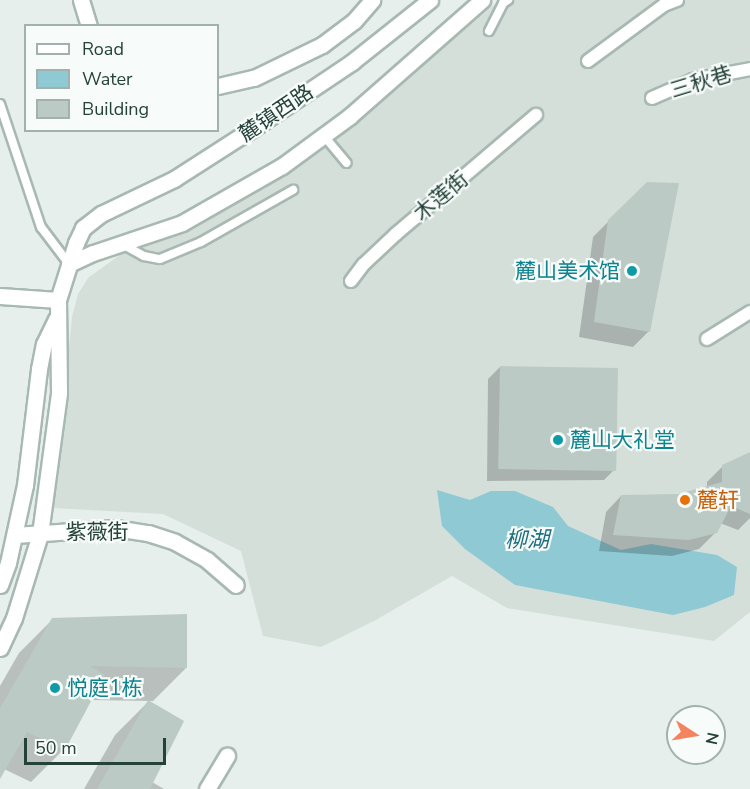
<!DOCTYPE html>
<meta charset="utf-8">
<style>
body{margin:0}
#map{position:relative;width:750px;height:789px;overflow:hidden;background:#e6efeb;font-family:"Nunito Sans","Noto Sans SC",sans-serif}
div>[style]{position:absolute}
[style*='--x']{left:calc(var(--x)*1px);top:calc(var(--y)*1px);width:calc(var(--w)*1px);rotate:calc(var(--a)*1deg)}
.built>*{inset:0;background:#d4dfda}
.water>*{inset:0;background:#8ec9d4}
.shadow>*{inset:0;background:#0003}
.building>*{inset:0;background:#bbcac4;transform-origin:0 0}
.roads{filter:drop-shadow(2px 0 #a8b8b2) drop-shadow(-2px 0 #a8b8b2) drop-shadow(0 2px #a8b8b2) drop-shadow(0 -2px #a8b8b2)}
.service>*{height:8px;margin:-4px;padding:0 4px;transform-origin:4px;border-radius:4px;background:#fff}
.pedestrian>*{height:12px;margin:-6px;padding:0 6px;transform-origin:6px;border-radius:6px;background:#fff}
.minor>*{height:15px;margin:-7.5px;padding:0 7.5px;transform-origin:7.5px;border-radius:7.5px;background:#fff}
.dots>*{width:16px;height:16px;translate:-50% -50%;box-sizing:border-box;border:3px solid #f7fbf9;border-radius:50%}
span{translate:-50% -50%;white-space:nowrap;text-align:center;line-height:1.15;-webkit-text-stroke:4.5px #f7fbf9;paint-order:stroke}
.street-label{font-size:21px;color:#24423a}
.culture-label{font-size:21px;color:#0d838f}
.right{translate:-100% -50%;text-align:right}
.left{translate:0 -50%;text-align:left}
.food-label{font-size:21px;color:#c56008}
.water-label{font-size:22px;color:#1c6f80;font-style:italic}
.legend{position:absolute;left:24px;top:24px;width:195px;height:108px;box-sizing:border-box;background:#f7fbf9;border:2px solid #a3b1ad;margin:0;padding:8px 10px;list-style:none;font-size:18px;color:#24423a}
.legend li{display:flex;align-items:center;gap:12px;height:30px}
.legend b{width:30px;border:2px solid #a3b1ad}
.north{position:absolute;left:666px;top:705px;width:60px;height:60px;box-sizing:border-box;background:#f7fbf9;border:2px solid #a3b1ad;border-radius:50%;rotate:102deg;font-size:16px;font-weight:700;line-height:24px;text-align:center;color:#24423a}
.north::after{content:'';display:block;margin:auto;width:21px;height:27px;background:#f4845f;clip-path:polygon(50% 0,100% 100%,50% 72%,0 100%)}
.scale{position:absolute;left:24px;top:738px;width:142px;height:27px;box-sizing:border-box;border:3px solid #24423a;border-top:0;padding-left:8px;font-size:18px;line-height:21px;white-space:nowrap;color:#24423a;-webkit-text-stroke:4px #f7fbf9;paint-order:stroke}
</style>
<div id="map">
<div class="built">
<div style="clip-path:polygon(500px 0,750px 0,750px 612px,714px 641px,507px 608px,452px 576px,374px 621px,321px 647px,263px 636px,241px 551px,163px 514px,53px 508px,72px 317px,78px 294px,88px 278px,121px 254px,186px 228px,290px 172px,359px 119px)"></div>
</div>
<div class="water">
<div style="clip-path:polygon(437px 490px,470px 500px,491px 491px,515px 491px,553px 507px,568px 526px,621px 550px,651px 544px,717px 555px,737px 567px,734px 595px,705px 607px,673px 615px,515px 585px,465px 549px,442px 526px)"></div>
</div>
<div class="shadow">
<div style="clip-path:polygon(647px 183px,649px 331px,633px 347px,579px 337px,593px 237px)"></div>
<div style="clip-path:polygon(500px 367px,616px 468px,604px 480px,487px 481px,488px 379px)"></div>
<div style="clip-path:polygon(750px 460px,750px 518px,738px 530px,720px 523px,715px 533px,699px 549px,672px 556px,599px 551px,606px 512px,621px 496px,679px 495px,707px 488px,707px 482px,723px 466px)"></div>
<div style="clip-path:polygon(52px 620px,186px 668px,153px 701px,90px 700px,64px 749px,31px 782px,4px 769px,0 776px,0 686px,19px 653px)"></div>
<div style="clip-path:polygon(148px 702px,152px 782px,164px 789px,84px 789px,115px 735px)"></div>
</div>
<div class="building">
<div style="clip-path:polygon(647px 182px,679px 183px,650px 332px,594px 322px,608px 220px)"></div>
<div style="left:500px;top:366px;width:118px;height:103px;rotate:1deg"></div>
<div style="clip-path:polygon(750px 452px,750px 514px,731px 506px,717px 533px,689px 540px,613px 535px,621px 495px,678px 494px,722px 482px,722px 465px)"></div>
<div style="clip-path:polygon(187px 614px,187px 668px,90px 666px,105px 675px,65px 750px,27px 732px,0 779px,0 708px,52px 618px)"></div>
<div style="clip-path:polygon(148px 700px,184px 721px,150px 789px,97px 789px)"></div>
</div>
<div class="roads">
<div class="service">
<div style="--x:489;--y:31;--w:31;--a:-63"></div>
<div style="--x:503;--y:3;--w:6;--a:-31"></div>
<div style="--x:0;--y:104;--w:130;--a:71.6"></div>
<div style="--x:41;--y:227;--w:46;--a:52.9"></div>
<div style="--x:324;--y:136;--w:35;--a:50"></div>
<div style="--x:122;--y:244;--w:25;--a:29"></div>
<div style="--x:144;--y:256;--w:16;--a:11"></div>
<div style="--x:160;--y:259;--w:44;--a:-22.5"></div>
<div style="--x:201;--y:242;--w:106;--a:-29.5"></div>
</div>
<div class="pedestrian">
<div style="--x:588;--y:61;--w:94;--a:-36.4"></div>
<div style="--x:664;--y:5;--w:14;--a:-21"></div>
<div style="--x:652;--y:98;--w:45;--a:-23.7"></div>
<div style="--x:693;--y:80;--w:58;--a:-10.9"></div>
<div style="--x:351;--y:281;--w:21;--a:-53"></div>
<div style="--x:364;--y:264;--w:44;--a:-43.2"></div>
<div style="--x:396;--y:234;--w:184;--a:-40.4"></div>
<div style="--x:707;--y:339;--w:51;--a:-32.1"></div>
</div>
<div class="minor">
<div style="--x:81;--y:0;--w:27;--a:73"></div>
<div style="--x:218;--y:86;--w:37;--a:-13"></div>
<div style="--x:254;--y:78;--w:76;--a:-25.9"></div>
<div style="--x:322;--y:45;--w:40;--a:-37"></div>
<div style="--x:354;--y:21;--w:28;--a:-49"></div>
<div style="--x:69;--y:264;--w:26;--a:-25"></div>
<div style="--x:93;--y:253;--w:94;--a:-18.6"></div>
<div style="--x:182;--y:223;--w:115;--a:-29.7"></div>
<div style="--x:282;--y:166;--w:84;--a:-36.3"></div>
<div style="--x:350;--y:116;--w:176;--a:-41.3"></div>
<div style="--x:0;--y:296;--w:58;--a:3.9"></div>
<div style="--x:15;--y:535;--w:100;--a:-4"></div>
<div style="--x:115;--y:528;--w:33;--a:9"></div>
<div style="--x:148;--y:533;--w:28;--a:18"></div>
<div style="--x:175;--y:542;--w:37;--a:29"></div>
<div style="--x:207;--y:560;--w:38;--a:41"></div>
<div style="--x:0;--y:585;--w:23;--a:-70"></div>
<div style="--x:8;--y:563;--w:80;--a:-77.7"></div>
<div style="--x:25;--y:485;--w:117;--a:-83.1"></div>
<div style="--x:39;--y:369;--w:25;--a:-79"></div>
<div style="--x:44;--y:344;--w:28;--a:-64"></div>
<div style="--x:0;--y:648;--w:33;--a:-65"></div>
<div style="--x:14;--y:618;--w:88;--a:-72.8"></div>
<div style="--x:40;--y:534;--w:142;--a:-82.3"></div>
<div style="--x:59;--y:393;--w:93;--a:-90.6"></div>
<div style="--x:58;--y:300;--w:60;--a:-72.5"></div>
<div style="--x:76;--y:243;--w:17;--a:-65"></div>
<div style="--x:83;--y:228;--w:23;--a:-38"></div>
<div style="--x:101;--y:214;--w:81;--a:-25.6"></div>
<div style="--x:174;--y:179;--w:96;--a:-32.7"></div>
<div style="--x:255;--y:127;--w:117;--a:-33.8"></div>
<div style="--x:352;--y:62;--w:100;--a:-38.5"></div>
<div style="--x:207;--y:789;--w:39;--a:-59"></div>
</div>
</div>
<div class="dots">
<div style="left:632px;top:271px;background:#0f9aa8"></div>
<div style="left:558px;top:440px;background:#0f9aa8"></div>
<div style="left:685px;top:500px;background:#e8710a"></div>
<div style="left:55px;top:688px;background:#0f9aa8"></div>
</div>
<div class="street-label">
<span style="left:701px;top:82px;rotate:-17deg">三秋巷</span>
<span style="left:276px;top:113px;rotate:-34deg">麓镇西路</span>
<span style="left:441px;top:196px;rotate:-40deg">木莲街</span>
<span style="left:97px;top:532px">紫薇街</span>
</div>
<div class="culture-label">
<span class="right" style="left:620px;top:271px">麓山美术馆</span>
<span class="left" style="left:570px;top:440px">麓山大礼堂</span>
<span class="left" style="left:67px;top:688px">悦庭1栋</span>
</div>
<div class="food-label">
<span class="left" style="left:697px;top:500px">麓轩</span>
</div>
<div class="water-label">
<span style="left:527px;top:541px">柳湖</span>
</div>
<ul class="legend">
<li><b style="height:8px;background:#fff"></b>Road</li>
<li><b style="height:16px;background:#8ec9d4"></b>Water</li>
<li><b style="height:16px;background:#bbcac4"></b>Building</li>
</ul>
<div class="north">N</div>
<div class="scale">50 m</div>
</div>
